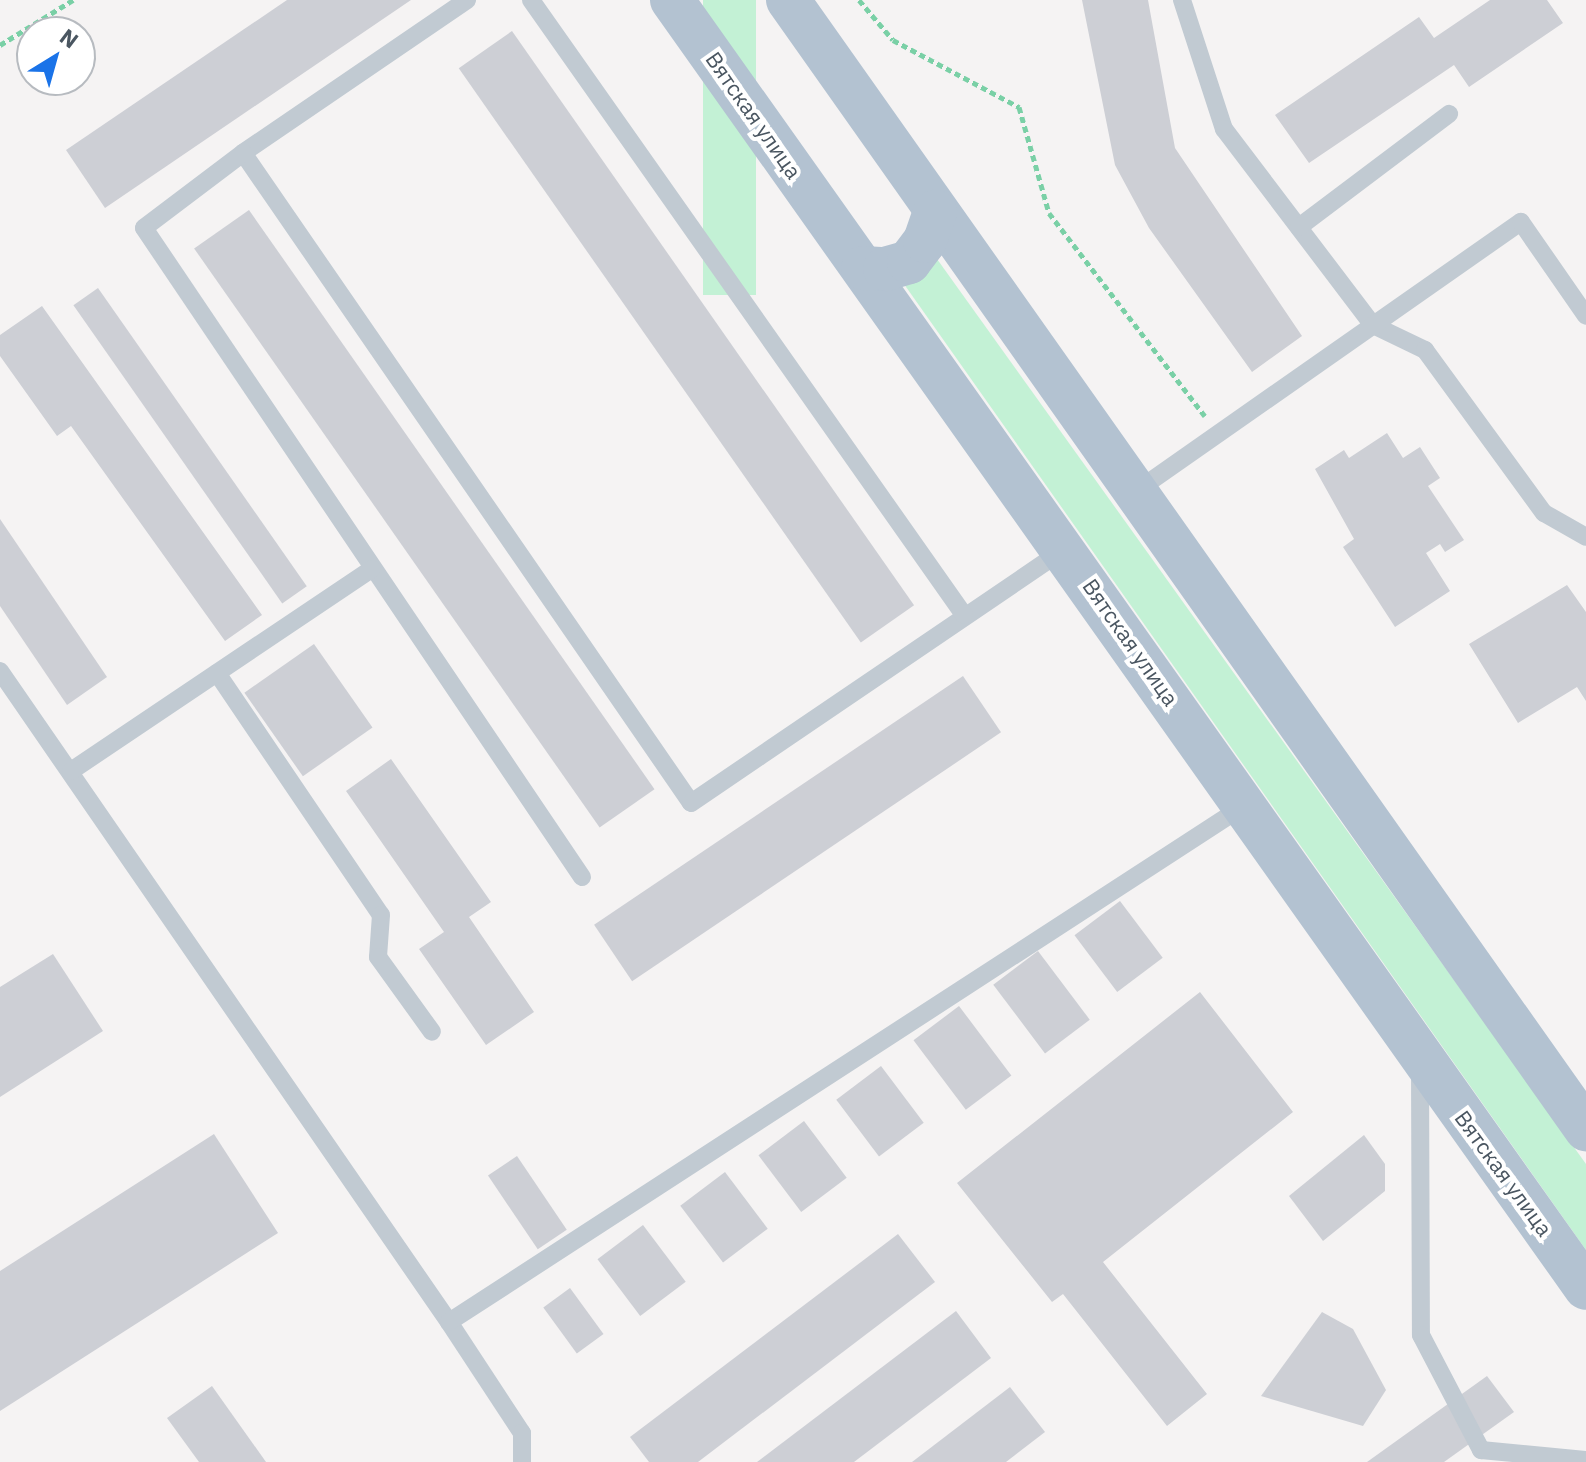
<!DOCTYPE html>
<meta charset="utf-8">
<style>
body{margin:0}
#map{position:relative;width:1586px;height:1462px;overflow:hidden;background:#f5f3f3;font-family:"IBM Plex Sans",sans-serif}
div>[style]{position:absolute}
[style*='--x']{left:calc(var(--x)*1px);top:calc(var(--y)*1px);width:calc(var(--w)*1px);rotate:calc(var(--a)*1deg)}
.green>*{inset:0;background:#c3f1d5;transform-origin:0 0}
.building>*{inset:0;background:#cdcfd5;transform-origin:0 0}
.path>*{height:5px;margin-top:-2.5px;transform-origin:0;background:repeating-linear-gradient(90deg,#7ad0a6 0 6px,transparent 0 10px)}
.service>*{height:18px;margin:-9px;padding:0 9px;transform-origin:9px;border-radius:9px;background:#c1cad2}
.primary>*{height:44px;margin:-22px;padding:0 22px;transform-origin:22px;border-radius:22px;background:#b3c2d1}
span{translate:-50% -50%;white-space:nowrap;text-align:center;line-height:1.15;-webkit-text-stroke:8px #fff;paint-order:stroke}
.street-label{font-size:22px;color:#4a5661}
.north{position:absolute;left:16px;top:16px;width:80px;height:80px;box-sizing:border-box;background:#fff;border:2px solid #b7bbc0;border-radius:50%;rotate:37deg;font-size:22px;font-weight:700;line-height:32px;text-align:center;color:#4a5661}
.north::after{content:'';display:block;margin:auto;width:28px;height:36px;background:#1a73e8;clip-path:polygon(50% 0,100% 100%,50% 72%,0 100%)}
</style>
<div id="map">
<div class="green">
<div style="left:703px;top:0;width:53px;height:295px"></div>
<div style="clip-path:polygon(932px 252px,1586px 1164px,1586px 1250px,899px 277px)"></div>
</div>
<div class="building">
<div style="clip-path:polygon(287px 0,411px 0,105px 208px,66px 150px)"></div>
<div style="clip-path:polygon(1082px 0,1148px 0,1175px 148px,1302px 336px,1252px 372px,1149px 228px,1115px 165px)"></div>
<div style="clip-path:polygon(1490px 0,1547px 0,1563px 23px,1469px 87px,1454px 65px,1309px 163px,1275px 115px,1419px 17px,1434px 38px)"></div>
<div style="left:512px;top:31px;width:701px;height:65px;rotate:55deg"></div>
<div style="left:249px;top:210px;width:707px;height:67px;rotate:55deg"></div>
<div style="left:98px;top:288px;width:364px;height:30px;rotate:55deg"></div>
<div style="clip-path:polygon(42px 306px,262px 615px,225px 641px,71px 426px,57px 436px,0 356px,0 335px)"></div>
<div style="clip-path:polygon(1387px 433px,1403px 458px,1420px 447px,1440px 478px,1428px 486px,1464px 540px,1445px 552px,1440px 544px,1426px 553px,1450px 591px,1395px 627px,1343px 547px,1354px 539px,1315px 469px,1344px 450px,1349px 458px)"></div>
<div style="clip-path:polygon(0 519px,107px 677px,67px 705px,0 606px)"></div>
<div style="clip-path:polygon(1567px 585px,1586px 612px,1586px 701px,1577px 687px,1518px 723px,1469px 644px)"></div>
<div style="left:314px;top:644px;width:102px;height:85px;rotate:55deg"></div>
<div style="left:963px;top:676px;width:68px;height:445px;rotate:56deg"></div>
<div style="clip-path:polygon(391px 759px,491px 902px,469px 917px,534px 1012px,486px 1045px,419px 949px,444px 932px,346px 791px)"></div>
<div style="left:1120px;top:901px;width:71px;height:57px;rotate:53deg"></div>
<div style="left:1038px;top:951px;width:86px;height:56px;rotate:53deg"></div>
<div style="clip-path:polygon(53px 954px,103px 1031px,0 1097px,0 987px)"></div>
<div style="clip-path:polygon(1200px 992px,1293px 1112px,1103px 1262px,1207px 1394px,1167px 1426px,1063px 1294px,1052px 1302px,957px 1183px)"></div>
<div style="left:959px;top:1006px;width:87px;height:57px;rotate:53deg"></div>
<div style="left:881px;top:1066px;width:71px;height:56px;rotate:53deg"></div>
<div style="left:804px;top:1121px;width:71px;height:57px;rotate:53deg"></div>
<div style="clip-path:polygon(214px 1134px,278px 1233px,0 1411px,0 1271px)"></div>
<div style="clip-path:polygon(1364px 1135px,1385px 1164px,1385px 1191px,1323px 1241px,1289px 1196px)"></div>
<div style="left:517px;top:1156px;width:89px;height:35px;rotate:56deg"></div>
<div style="left:725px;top:1172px;width:71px;height:56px;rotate:53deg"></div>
<div style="left:643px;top:1225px;width:71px;height:57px;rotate:53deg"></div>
<div style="clip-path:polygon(898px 1234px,935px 1282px,698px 1462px,649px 1462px,630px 1437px)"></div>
<div style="left:570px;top:1288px;width:57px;height:33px;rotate:54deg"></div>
<div style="clip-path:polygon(956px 1311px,991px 1358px,854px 1462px,757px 1462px)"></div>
<div style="clip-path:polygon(1322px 1312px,1353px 1329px,1386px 1390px,1363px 1426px,1261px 1396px)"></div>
<div style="clip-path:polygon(1487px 1376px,1514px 1412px,1444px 1462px,1367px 1462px)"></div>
<div style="clip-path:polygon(212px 1386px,266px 1462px,199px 1462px,167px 1418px)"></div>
<div style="clip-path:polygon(1010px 1387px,1045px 1432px,1006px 1462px,912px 1462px)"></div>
</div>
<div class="path">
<div style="--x:859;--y:0;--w:52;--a:49.6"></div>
<div style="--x:893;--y:40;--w:143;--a:28"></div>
<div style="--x:1019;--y:107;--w:110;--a:74.2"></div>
<div style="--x:1049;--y:213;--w:256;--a:52.5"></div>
<div style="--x:0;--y:45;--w:86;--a:-31.7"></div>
</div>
<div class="service">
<div style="--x:467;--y:0;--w:271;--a:145.7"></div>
<div style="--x:243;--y:153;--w:789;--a:55.42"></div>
<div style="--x:691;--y:803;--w:450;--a:-34.2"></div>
<div style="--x:531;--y:0;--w:752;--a:54.85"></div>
<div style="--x:1182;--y:0;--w:136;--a:72"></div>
<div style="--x:1224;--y:129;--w:246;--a:52.8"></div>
<div style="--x:1373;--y:325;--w:58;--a:25.7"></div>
<div style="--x:1425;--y:350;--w:202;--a:53.9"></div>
<div style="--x:1544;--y:513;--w:48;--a:29.7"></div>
<div style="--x:243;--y:153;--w:124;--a:142.9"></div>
<div style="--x:144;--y:228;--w:783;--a:55.99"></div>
<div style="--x:1299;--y:227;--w:188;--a:-37"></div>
<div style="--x:1135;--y:492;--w:471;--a:-35"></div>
<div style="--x:1521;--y:222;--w:114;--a:55.3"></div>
<div style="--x:0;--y:671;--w:791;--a:55.41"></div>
<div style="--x:449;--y:1322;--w:133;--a:56.7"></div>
<div style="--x:522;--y:1433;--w:29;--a:90"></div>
<div style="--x:217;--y:673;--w:292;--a:55.9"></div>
<div style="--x:381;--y:915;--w:42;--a:94.1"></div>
<div style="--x:378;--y:957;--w:92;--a:54.2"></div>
<div style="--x:71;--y:771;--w:362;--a:-33.9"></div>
<div style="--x:1420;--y:1068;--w:267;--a:89.8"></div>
<div style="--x:1421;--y:1335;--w:130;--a:62.4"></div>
<div style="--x:1481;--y:1450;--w:105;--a:5.4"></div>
<div style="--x:449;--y:1322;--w:948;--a:-32.99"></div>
</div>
<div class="primary">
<div style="--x:672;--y:0;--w:1579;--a:54.64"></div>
<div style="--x:788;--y:0;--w:1383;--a:54.75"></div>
<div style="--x:863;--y:268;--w:22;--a:3"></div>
<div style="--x:885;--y:269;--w:25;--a:-16"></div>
<div style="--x:909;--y:262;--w:26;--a:-53"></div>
<div style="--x:925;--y:241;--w:31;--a:-71"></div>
</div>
<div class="street-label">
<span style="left:754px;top:115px;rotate:55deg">Вятская улица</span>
<span style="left:1131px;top:642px;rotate:55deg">Вятская улица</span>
<span style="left:1504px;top:1173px;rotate:54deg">Вятская улица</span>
</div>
<div class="north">N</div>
</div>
